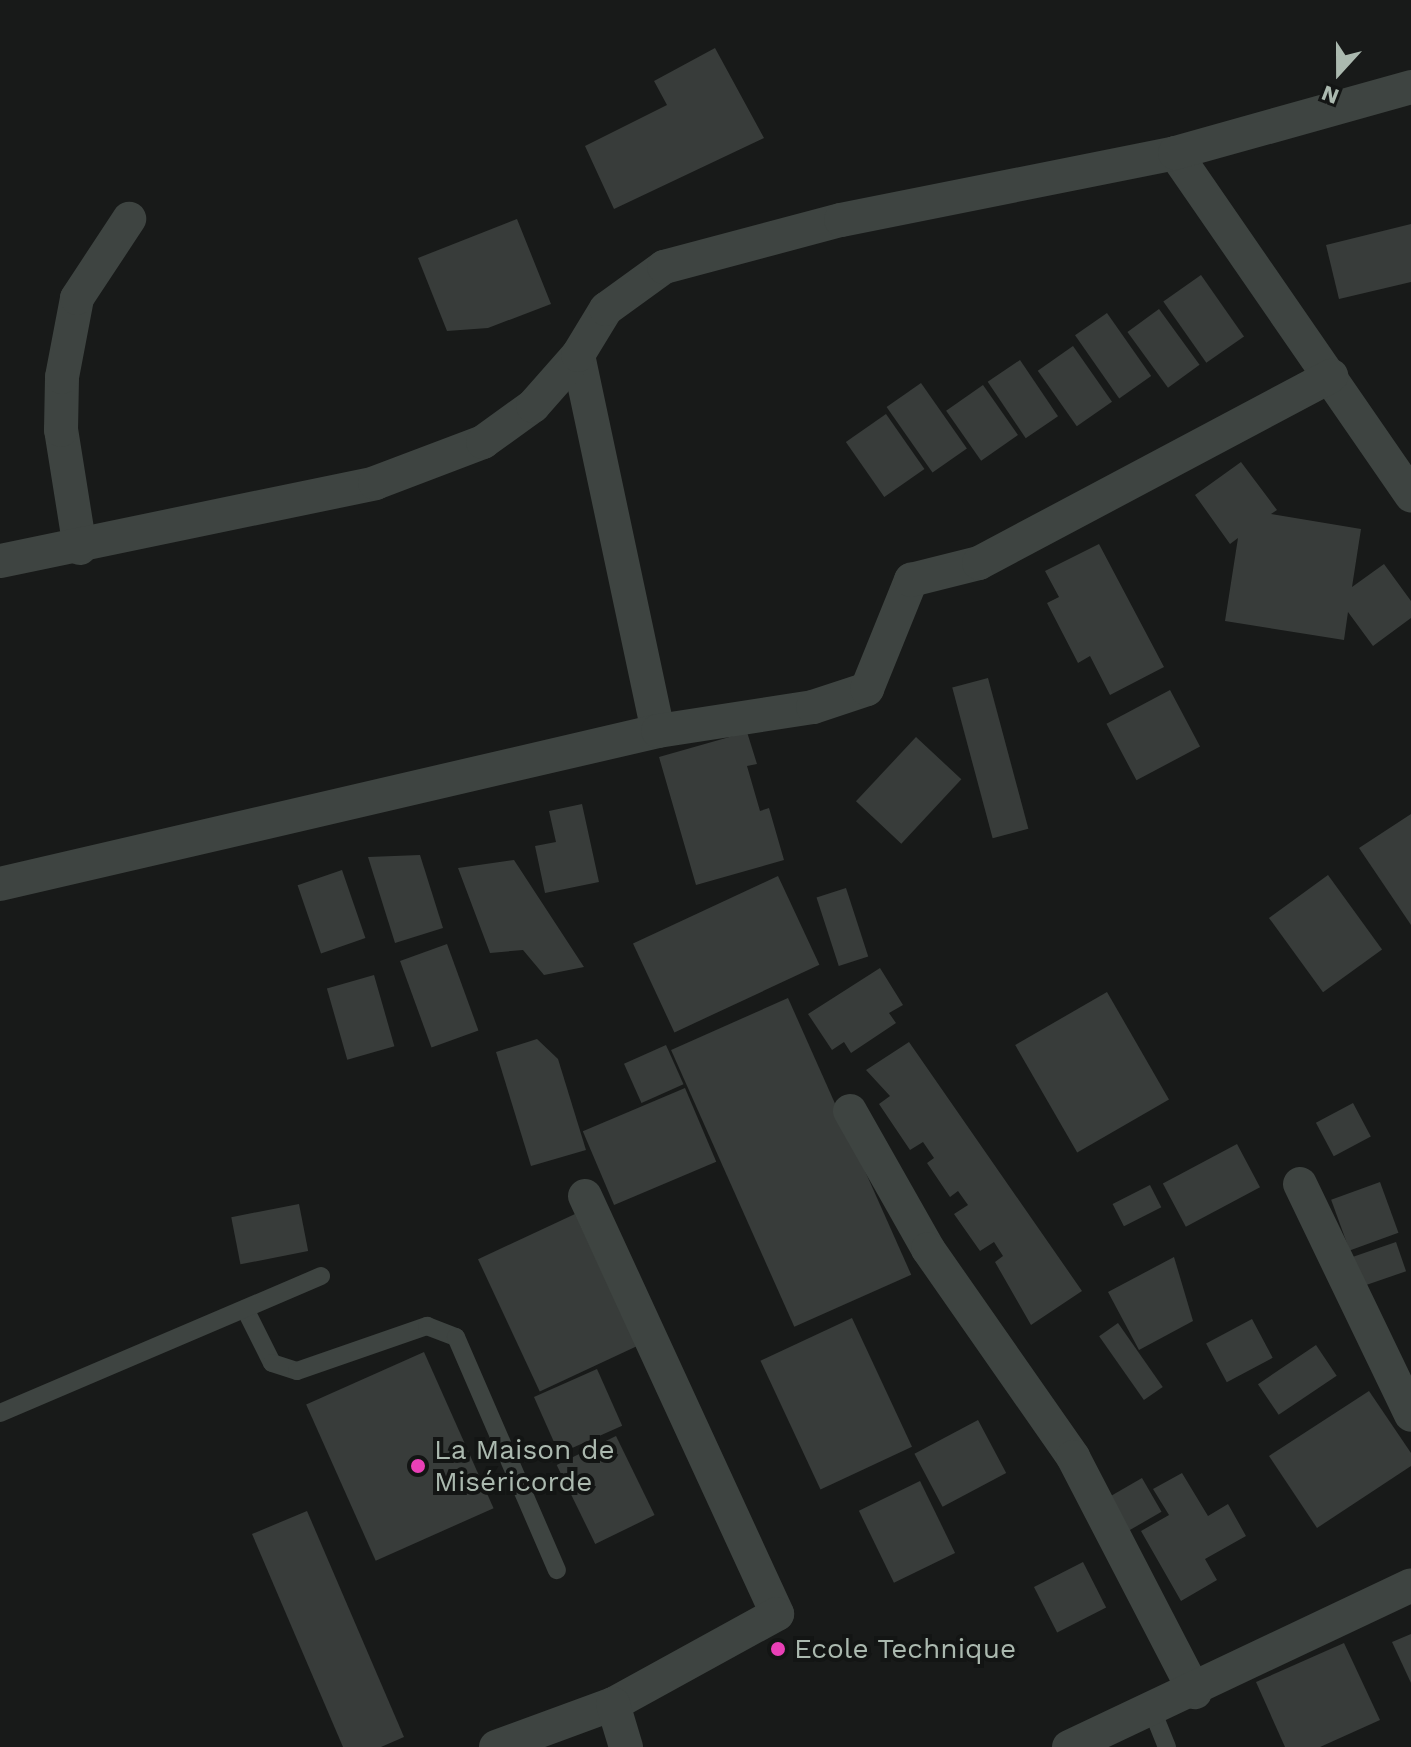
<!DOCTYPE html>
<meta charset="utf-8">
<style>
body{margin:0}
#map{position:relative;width:1411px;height:1747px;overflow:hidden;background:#181a19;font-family:"Work Sans",sans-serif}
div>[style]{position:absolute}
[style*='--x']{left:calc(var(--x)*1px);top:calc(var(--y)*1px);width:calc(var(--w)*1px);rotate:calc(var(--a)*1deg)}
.building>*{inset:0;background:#383c3a;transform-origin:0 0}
.service>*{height:18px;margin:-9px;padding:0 9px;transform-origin:9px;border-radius:9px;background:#3e4441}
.minor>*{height:34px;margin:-17px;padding:0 17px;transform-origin:17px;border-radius:17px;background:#3e4441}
.dots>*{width:22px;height:22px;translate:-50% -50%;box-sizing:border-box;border:4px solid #131514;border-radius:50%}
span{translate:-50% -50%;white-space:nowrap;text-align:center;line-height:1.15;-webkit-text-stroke:8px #131514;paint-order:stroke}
.poi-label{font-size:28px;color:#abb9af}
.left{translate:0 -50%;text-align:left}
.north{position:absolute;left:1299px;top:32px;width:80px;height:80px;-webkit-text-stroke:6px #131514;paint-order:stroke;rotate:201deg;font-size:22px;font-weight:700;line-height:32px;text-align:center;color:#abb9af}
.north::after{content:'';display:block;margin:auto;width:28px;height:36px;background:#abb9af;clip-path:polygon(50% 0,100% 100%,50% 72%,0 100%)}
</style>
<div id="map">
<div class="building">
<div style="clip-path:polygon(715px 48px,764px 138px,614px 209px,585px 146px,667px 105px,654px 81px)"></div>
<div style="clip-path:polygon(517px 219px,551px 304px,488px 328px,447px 331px,418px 258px)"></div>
<div style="clip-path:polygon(1411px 224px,1411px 282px,1339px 299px,1326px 245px)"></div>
<div style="left:1201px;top:275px;width:75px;height:46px;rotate:55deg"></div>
<div style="left:1159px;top:309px;width:69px;height:39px;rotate:54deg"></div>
<div style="left:1107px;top:313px;width:77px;height:39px;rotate:55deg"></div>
<div style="left:1073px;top:346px;width:68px;height:43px;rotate:55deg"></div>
<div style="left:1020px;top:360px;width:68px;height:39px;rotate:56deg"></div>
<div style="left:921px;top:383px;width:80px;height:42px;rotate:55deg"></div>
<div style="left:983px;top:385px;width:61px;height:45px;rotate:55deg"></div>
<div style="left:886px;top:414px;width:67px;height:49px;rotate:55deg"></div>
<div style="clip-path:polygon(1241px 462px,1277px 510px,1271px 514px,1361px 529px,1352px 587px,1384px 564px,1411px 601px,1411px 618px,1373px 646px,1348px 612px,1344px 640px,1225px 621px,1238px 538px,1230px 544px,1195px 495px)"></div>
<div style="clip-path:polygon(1099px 544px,1164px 667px,1110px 695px,1090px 656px,1078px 663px,1047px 603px,1059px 597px,1045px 571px)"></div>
<div style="left:988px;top:678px;width:156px;height:37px;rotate:75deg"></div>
<div style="left:1170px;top:690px;width:64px;height:72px;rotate:62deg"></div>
<div style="clip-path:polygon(747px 732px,757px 764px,747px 766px,760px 811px,769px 808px,784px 860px,696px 885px,659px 757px)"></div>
<div style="left:916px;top:737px;width:62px;height:88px;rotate:43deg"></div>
<div style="clip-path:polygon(582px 804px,599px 882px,545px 893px,535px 846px,556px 842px,549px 811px)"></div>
<div style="clip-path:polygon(1411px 814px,1411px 925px,1359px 848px)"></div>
<div style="clip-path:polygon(420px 855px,443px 928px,395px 943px,368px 857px)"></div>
<div style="clip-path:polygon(514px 860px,584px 967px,544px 975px,523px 950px,490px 953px,458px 868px)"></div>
<div style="left:342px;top:870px;width:72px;height:47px;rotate:71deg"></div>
<div style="left:1328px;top:875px;width:92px;height:73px;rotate:54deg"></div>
<div style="left:778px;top:876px;width:98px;height:160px;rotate:65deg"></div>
<div style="left:846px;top:888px;width:72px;height:31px;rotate:72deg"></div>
<div style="left:447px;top:944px;width:92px;height:50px;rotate:70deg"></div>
<div style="clip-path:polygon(880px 968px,903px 1005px,889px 1013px,896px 1023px,851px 1053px,844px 1042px,832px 1050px,808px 1014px)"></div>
<div style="left:374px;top:975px;width:74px;height:49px;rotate:74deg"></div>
<div style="left:1107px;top:992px;width:124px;height:106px;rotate:60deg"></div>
<div style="left:788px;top:998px;width:303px;height:128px;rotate:66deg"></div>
<div style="clip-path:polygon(537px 1039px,558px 1059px,586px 1150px,531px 1166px,496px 1052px)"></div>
<div style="clip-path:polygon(909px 1042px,1082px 1291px,1031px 1325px,995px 1262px,1003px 1256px,994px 1242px,980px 1251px,954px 1214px,968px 1205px,958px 1191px,950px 1197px,927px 1163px,934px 1158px,923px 1142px,910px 1150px,879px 1104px,890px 1096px,866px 1070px)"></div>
<div style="left:666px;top:1045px;width:43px;height:46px;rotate:66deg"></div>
<div style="left:685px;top:1088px;width:80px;height:111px;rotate:67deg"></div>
<div style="left:1353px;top:1103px;width:38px;height:42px;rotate:62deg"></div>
<div style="left:1237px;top:1144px;width:49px;height:84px;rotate:62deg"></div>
<div style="left:1380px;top:1182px;width:54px;height:52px;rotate:70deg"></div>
<div style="left:1150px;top:1185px;width:25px;height:42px;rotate:63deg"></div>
<div style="left:299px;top:1204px;width:48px;height:69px;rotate:79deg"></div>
<div style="left:575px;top:1214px;width:146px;height:107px;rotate:65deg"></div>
<div style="left:1396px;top:1242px;width:31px;height:46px;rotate:71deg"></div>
<div style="clip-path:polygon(1174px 1257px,1193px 1321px,1139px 1350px,1108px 1292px)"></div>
<div style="left:852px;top:1318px;width:142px;height:101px;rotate:65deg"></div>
<div style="left:1252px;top:1319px;width:44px;height:52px;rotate:62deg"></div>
<div style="left:1118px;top:1323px;width:78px;height:23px;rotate:55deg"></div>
<div style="left:1316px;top:1345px;width:37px;height:70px;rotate:56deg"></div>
<div style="left:424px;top:1352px;width:171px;height:129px;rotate:66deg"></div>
<div style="left:597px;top:1369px;width:62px;height:69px;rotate:66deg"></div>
<div style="clip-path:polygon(1369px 1391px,1411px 1453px,1411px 1466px,1317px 1528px,1269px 1456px)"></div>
<div style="left:978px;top:1420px;width:60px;height:72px;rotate:62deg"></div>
<div style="left:616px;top:1436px;width:88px;height:66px;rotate:64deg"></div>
<div style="clip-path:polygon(1182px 1473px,1208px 1516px,1228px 1504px,1246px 1536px,1205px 1559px,1217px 1580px,1181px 1601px,1141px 1531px,1169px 1515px,1153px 1489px)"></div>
<div style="left:1142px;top:1478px;width:39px;height:42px;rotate:60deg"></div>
<div style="left:920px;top:1481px;width:80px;height:68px;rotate:64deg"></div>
<div style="clip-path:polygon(307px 1511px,404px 1737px,381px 1747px,343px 1747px,252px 1534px)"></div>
<div style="left:1083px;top:1562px;width:51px;height:55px;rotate:63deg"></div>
<div style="clip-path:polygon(1411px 1634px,1411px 1683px,1392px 1642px)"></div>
<div style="clip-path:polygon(1344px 1643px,1380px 1720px,1320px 1747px,1285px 1747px,1256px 1682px)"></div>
</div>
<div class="service">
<div style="--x:245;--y:1309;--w:60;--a:63.4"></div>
<div style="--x:272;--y:1363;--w:26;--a:18"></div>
<div style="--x:297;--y:1371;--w:138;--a:-19.1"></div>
<div style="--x:427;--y:1326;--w:31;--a:21"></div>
<div style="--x:456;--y:1337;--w:254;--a:66.6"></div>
<div style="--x:0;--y:1413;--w:349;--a:-23.1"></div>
<div style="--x:1152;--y:1710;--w:40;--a:68"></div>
</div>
<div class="minor">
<div style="--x:1175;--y:153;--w:416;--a:55.4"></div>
<div style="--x:578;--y:355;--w:384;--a:78"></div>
<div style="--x:80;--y:548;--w:120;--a:-99.1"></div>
<div style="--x:61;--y:430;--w:53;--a:-88.9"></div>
<div style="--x:62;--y:377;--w:80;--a:-79.2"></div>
<div style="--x:77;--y:298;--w:95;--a:-56.6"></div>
<div style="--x:0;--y:561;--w:383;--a:-11.7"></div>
<div style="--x:375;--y:483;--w:116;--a:-20.8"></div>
<div style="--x:483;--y:442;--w:62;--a:-35.8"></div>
<div style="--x:533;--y:406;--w:68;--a:-48.6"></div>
<div style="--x:578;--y:355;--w:54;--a:-58.7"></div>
<div style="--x:606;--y:309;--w:72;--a:-35.9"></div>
<div style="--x:664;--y:267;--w:183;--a:-14.9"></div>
<div style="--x:841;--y:220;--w:341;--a:-11.3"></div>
<div style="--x:1175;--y:153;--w:245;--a:-15.6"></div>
<div style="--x:0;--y:884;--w:676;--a:-13.09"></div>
<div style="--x:658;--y:731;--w:157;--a:-8.8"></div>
<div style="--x:813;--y:707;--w:57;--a:-18.4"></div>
<div style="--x:867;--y:689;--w:118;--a:-68"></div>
<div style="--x:911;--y:580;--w:70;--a:-14"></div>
<div style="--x:979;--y:563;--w:399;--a:-28"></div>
<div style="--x:850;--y:1111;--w:159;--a:60.5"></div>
<div style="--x:928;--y:1249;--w:254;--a:55.1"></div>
<div style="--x:1073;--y:1457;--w:265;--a:62.6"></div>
<div style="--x:1300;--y:1184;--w:256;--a:64.3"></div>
<div style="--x:585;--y:1196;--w:460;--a:65.3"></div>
<div style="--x:777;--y:1614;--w:187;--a:151.2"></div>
<div style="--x:496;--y:1747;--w:125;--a:-20.2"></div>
<div style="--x:613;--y:1704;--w:45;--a:73.2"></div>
<div style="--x:1069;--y:1747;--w:378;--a:-25.3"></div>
</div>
<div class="dots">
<div style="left:418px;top:1466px;background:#ea40b7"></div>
<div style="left:778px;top:1649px;background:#ea40b7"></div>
</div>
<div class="poi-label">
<span class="left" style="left:434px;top:1466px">La Maison de<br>Miséricorde</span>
<span class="left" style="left:794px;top:1649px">Ecole Technique</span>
</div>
<div class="north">N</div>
</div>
